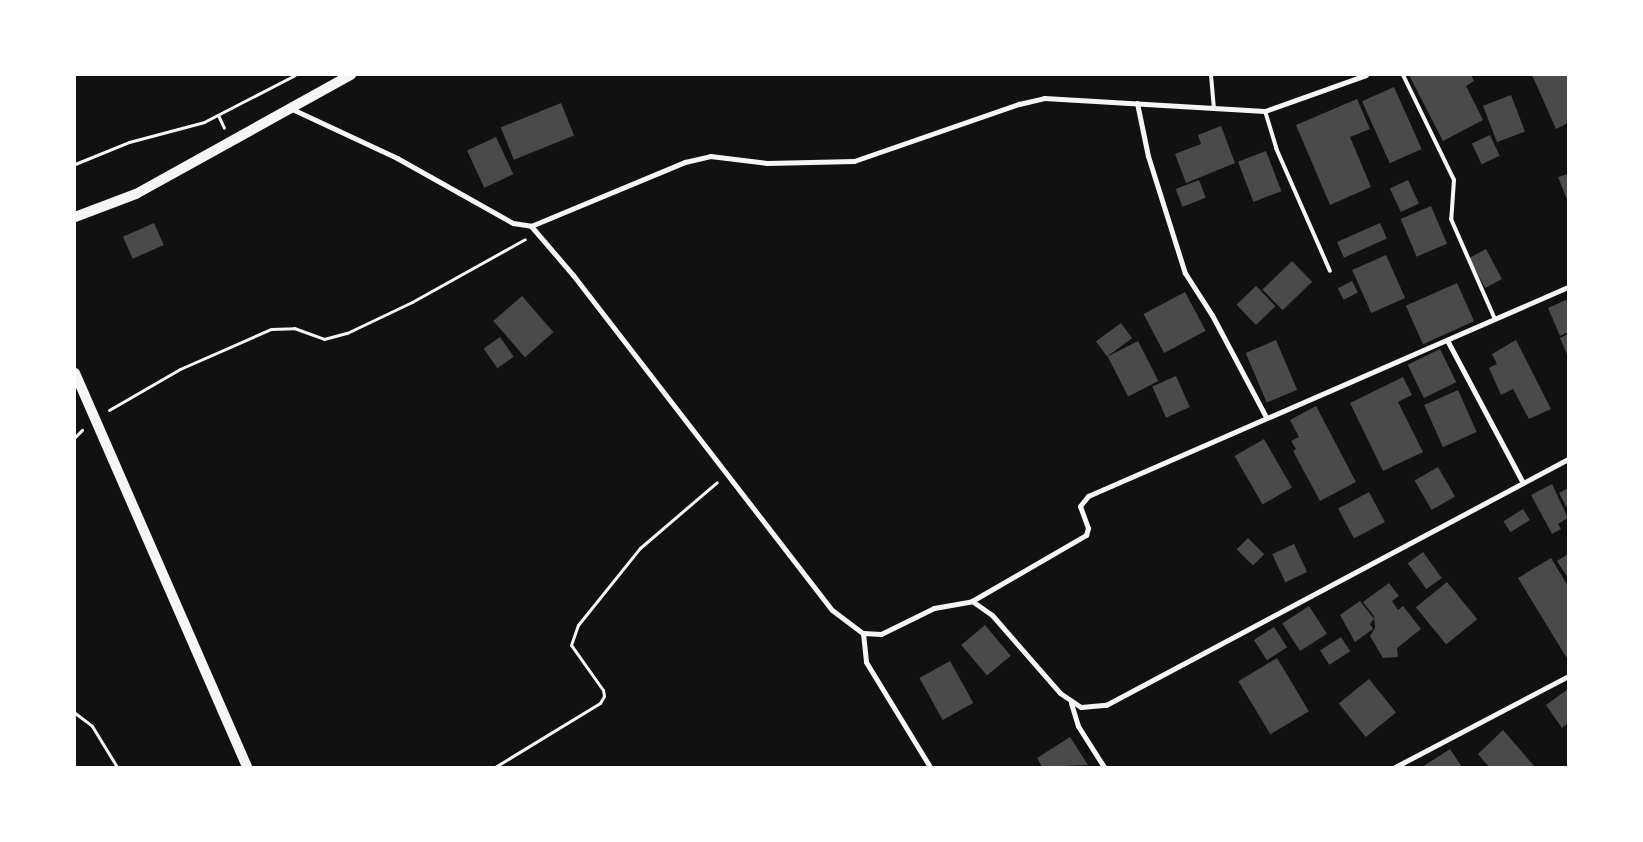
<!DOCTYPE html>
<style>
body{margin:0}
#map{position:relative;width:1643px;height:842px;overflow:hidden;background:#111;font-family:Arial,sans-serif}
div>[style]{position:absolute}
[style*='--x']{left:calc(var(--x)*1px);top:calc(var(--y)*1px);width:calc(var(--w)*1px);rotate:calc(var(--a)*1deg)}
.building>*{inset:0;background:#4a4a4a;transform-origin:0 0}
.path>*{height:3px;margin:-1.5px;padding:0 1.5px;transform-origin:1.5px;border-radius:1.5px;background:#f5f5f5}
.service>*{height:4px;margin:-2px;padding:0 2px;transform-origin:2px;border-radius:2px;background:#f5f5f5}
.minor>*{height:5px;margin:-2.5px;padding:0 2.5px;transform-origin:2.5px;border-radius:2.5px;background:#f5f5f5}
.secondary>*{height:10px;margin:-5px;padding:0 5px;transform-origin:5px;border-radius:5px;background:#f5f5f5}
span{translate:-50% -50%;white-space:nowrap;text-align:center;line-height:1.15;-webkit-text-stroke:5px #fff;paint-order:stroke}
.frame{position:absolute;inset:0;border:76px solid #fff;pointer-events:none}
</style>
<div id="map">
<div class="building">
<div style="clip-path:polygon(1409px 75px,1471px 75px,1474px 81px,1466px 86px,1483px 120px,1443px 141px)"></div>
<div style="clip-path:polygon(1532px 75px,1568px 75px,1568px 123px,1556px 129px)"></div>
<div style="left:1394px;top:87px;width:68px;height:35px;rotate:66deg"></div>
<div style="left:1511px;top:95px;width:39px;height:30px;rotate:69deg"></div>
<div style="clip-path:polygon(1357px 99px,1370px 129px,1350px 137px,1371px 187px,1330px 205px,1296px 125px)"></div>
<div style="left:561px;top:103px;width:35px;height:65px;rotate:68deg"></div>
<div style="clip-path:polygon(1221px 126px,1235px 163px,1186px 183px,1175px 154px,1201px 144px,1198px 135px)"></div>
<div style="left:1490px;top:135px;width:23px;height:20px;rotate:65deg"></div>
<div style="left:496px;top:137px;width:41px;height:32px;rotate:65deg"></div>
<div style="left:1266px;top:151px;width:43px;height:30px;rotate:69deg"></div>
<div style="clip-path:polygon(1568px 174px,1568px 202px,1558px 177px)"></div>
<div style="left:1199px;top:180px;width:19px;height:25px;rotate:69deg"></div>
<div style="left:1408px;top:180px;width:26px;height:20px;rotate:65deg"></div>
<div style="left:1431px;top:206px;width:41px;height:33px;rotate:67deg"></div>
<div style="left:154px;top:223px;width:24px;height:34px;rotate:66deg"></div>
<div style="left:1380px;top:223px;width:17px;height:47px;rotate:66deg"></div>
<div style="left:1486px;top:249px;width:34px;height:19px;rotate:62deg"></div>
<div style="left:1386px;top:255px;width:47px;height:37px;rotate:66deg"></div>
<div style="left:1292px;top:261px;width:29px;height:41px;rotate:46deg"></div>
<div style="left:1352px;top:281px;width:13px;height:16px;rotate:63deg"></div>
<div style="left:1457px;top:283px;width:42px;height:56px;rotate:66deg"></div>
<div style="left:1256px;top:286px;width:28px;height:27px;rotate:46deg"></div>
<div style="left:1185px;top:292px;width:44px;height:47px;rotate:62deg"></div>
<div style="left:522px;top:296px;width:48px;height:38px;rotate:49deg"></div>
<div style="clip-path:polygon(1568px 299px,1568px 332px,1560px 336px,1548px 308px)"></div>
<div style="left:1121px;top:323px;width:19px;height:31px;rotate:54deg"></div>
<div style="clip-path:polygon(1568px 334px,1568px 357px,1560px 338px)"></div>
<div style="left:500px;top:337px;width:24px;height:20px;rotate:55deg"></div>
<div style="left:1276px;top:340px;width:54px;height:33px;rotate:67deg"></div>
<div style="clip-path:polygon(1516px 340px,1551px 409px,1529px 419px,1513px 389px,1501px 395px,1489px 368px,1497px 364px,1492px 354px)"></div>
<div style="left:1138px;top:341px;width:45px;height:34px;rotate:63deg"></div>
<div style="left:1440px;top:349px;width:37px;height:36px;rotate:64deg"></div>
<div style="left:1176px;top:376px;width:34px;height:26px;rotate:66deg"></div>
<div style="clip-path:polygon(1403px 377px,1412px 395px,1398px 402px,1423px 452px,1383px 471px,1350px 403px)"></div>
<div style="left:1458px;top:390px;width:46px;height:37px;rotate:66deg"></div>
<div style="clip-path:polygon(1316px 406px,1356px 482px,1320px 501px,1293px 451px,1296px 449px,1291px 441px,1299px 437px,1290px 420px)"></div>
<div style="left:1264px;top:439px;width:56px;height:34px;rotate:60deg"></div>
<div style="left:1438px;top:467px;width:34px;height:27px;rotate:60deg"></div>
<div style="clip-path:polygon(1552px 484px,1568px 518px,1558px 524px,1561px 529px,1552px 534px,1531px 495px)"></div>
<div style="clip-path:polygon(1568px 488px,1568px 510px,1559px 493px)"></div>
<div style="left:1369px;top:492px;width:34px;height:35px;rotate:62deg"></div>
<div style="left:1523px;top:509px;width:13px;height:23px;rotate:58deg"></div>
<div style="left:1248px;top:538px;width:23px;height:16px;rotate:45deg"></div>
<div style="left:1294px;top:544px;width:31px;height:24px;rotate:65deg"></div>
<div style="left:1423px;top:552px;width:32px;height:19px;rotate:54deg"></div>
<div style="clip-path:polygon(1568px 554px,1568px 578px,1557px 561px)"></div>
<div style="clip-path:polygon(1551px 558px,1568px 586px,1568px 660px,1518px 578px)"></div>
<div style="left:1447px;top:582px;width:48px;height:40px;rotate:51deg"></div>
<div style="clip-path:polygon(1389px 583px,1399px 596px,1392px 601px,1398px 610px,1403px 606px,1421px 629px,1397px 648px,1398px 657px,1383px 658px,1370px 636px,1375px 628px,1374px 616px,1363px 602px)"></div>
<div style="clip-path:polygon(1360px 601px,1374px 619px,1370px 624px,1373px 629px,1355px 642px,1340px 615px)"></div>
<div style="left:1309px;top:606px;width:33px;height:32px;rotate:57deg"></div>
<div style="left:985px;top:625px;width:40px;height:31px;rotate:50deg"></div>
<div style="left:1274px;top:627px;width:24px;height:24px;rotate:57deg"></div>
<div style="left:1341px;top:637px;width:17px;height:25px;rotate:57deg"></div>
<div style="left:1277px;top:658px;width:62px;height:45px;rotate:59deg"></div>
<div style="left:950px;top:661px;width:48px;height:35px;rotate:61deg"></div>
<div style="left:1369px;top:679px;width:43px;height:39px;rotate:51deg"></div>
<div style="clip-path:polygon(1568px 689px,1568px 723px,1562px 728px,1546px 705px)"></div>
<div style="clip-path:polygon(1503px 730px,1535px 767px,1489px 767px,1478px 754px)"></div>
<div style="clip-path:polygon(1070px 737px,1088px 765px,1042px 767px,1037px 758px)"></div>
<div style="clip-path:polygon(1450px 749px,1462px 767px,1422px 767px)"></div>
</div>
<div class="path">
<div style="--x:218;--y:115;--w:14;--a:65"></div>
<div style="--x:75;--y:164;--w:58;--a:-22.2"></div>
<div style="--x:129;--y:142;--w:78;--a:-14.9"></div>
<div style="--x:204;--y:122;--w:102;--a:-27.3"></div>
<div style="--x:109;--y:410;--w:82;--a:-30"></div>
<div style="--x:180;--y:369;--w:99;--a:-23.7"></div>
<div style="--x:271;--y:329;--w:23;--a:-2"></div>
<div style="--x:294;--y:328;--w:32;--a:20"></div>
<div style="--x:324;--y:339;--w:24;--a:-15"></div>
<div style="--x:347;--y:333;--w:72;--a:-25.5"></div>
<div style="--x:412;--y:302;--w:129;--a:-29.1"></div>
<div style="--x:75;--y:437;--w:10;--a:-45"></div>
<div style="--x:75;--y:713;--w:21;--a:37"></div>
<div style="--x:92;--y:726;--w:48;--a:58.6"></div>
<div style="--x:495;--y:767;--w:123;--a:-31.4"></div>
<div style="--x:600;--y:703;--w:8;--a:-60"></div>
<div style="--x:604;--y:696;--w:6;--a:-99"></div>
<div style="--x:603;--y:690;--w:55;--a:-125.4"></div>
<div style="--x:571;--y:645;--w:21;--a:-71"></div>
<div style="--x:578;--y:625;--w:99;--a:-51.2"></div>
<div style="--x:640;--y:548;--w:101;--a:-40.6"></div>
</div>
<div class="service">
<div style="--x:1211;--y:75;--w:33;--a:85"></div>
<div style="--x:1403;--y:75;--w:117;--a:64.1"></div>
<div style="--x:1454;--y:180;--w:39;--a:94"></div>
<div style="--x:1451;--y:219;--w:107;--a:66.3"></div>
<div style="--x:1265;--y:111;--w:39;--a:73"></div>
<div style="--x:1276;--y:148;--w:134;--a:66.3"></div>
</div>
<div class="minor">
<div style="--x:1137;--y:103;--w:54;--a:78.3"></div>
<div style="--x:1148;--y:156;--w:123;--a:72.5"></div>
<div style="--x:1185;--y:273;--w:50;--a:57.3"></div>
<div style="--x:1212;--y:315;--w:115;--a:62.1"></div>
<div style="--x:292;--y:109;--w:116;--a:25"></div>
<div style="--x:397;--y:158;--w:133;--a:29.3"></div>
<div style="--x:513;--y:223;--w:18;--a:9"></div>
<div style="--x:531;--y:226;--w:167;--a:-22.6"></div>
<div style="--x:685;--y:162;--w:26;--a:-13"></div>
<div style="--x:710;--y:156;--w:57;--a:7"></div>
<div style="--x:767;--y:163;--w:87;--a:-1.3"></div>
<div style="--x:854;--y:161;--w:175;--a:-19.1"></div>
<div style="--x:1019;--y:104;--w:26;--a:-13"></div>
<div style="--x:1044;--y:98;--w:221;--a:3.4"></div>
<div style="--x:1265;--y:111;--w:107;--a:-19.6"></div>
<div style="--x:531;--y:226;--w:65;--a:49.4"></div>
<div style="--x:573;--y:275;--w:423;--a:52.3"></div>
<div style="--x:832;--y:610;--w:39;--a:37"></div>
<div style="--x:863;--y:633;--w:18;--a:3"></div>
<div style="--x:881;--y:634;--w:59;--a:-26.1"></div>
<div style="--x:934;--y:608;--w:39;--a:-10"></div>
<div style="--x:972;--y:601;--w:24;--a:35"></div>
<div style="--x:992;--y:615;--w:103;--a:48.9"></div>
<div style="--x:1060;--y:693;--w:25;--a:34"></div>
<div style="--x:1081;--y:707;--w:25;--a:-5"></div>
<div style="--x:1106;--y:705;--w:523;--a:-28.03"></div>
<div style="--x:1447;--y:340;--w:162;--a:62"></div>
<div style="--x:972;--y:601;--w:132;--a:-30.1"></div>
<div style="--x:1086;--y:535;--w:7;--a:-74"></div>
<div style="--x:1088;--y:528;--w:23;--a:-110"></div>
<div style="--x:1080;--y:506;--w:13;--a:-51"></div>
<div style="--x:1088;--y:496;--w:524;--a:-23.53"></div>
<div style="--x:863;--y:633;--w:29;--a:84"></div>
<div style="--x:866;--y:662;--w:123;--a:58.6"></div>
<div style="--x:1071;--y:703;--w:24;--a:73"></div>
<div style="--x:1078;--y:726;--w:49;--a:57.6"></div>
<div style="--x:1395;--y:767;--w:195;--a:-27.7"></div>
</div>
<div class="secondary">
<div style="--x:75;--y:217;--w:65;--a:-20.7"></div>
<div style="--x:136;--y:194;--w:246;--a:-29"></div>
<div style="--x:75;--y:373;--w:430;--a:66.4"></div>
</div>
<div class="frame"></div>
</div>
